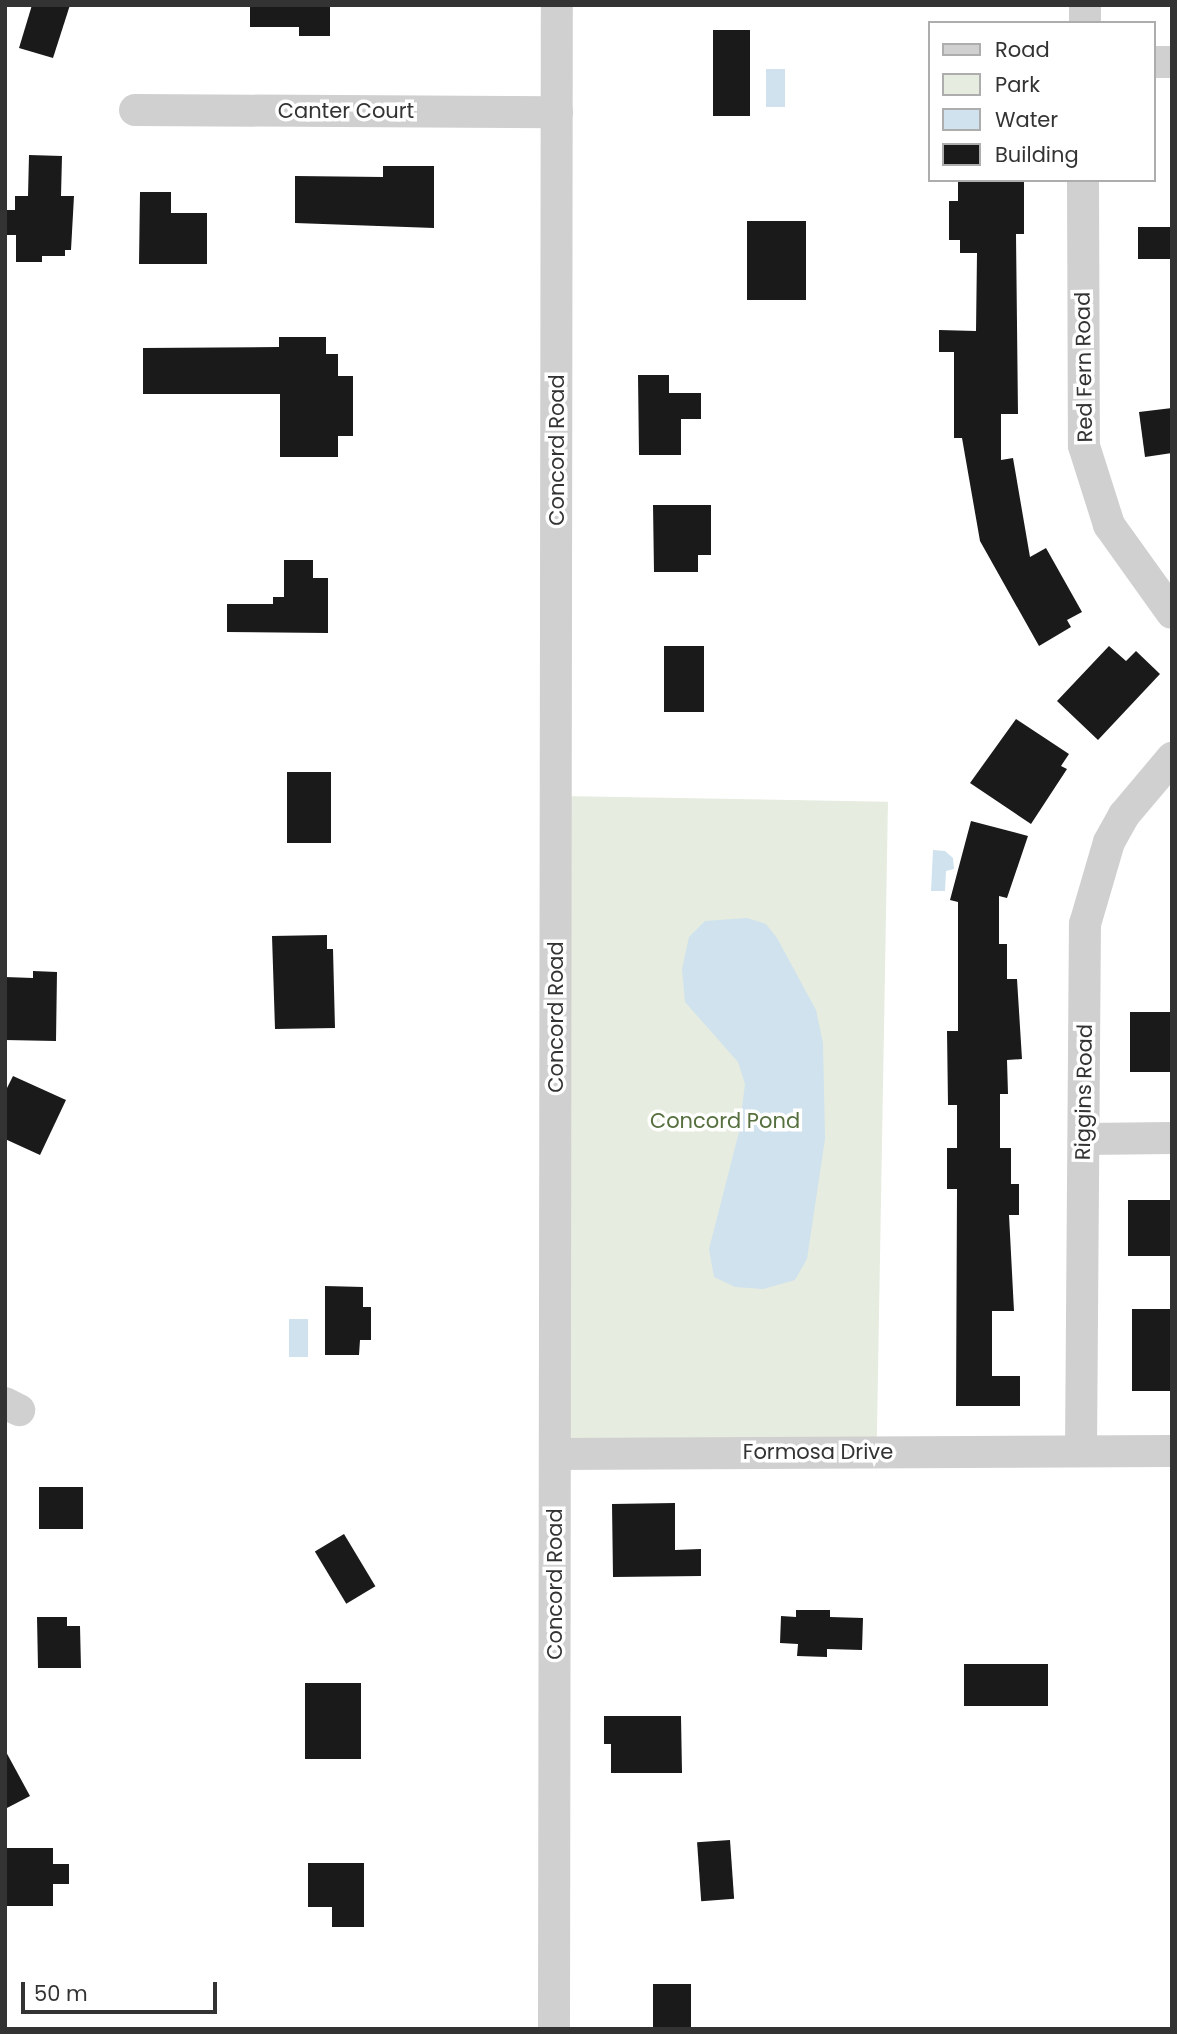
<!DOCTYPE html>
<style>
body{margin:0}
#map{position:relative;width:1177px;height:2034px;overflow:hidden;background:#fff;font-family:Poppins,sans-serif}
div>[style]{position:absolute}
[style*='--x']{left:calc(var(--x)*1px);top:calc(var(--y)*1px);width:calc(var(--w)*1px);rotate:calc(var(--a)*1deg)}
.green>*{inset:0;background:#e6ecdf;transform-origin:0 0}
.water>*{inset:0;background:#cfe2ee;transform-origin:0 0}
.building>*{inset:0;background:#1a1a1a;transform-origin:0 0}
.minor>*{height:32px;margin:-16px;padding:0 16px;transform-origin:16px;border-radius:16px;background:#d0d0d0}
span{translate:-50% -50%;white-space:nowrap;text-align:center;line-height:1.15;-webkit-text-stroke:7px #fff;paint-order:stroke}
.street-label{font-size:21px;color:#333}
.park-label{font-size:21px;color:#56703f}
.frame{position:absolute;inset:0;border:7px solid #333;pointer-events:none}
.legend{position:absolute;left:928px;top:21px;width:228px;height:161px;box-sizing:border-box;background:#fff;border:2px solid #adadad;margin:0;padding:9px 12px;list-style:none;font-size:21px;color:#333}
.legend li{display:flex;align-items:center;gap:14px;height:35px}
.legend b{width:35px;border:2px solid #adadad}
.scale{position:absolute;left:21px;top:1982px;width:196px;height:32px;box-sizing:border-box;border:4px solid #333;border-top:0;padding-left:9px;font-size:21px;line-height:24px;white-space:nowrap;color:#333;-webkit-text-stroke:5px #fff;paint-order:stroke}
</style>
<div id="map">
<div class="green">
<div style="left:562px;top:796px;width:326px;height:649px;rotate:1deg"></div>
</div>
<div class="water">
<div style="left:766px;top:69px;width:19px;height:38px"></div>
<div style="clip-path:polygon(933px 850px,945px 851px,953px 858px,954px 869px,946px 871px,945px 891px,931px 891px)"></div>
<div style="clip-path:polygon(747px 918px,766px 924px,777px 938px,816px 1010px,823px 1043px,825px 1139px,807px 1259px,795px 1280px,763px 1289px,735px 1287px,714px 1277px,709px 1249px,739px 1132px,745px 1084px,738px 1062px,685px 1002px,682px 969px,689px 937px,705px 921px)"></div>
<div style="left:289px;top:1319px;width:19px;height:38px"></div>
</div>
<div class="building">
<div style="clip-path:polygon(32px 5px,70px 5px,53px 58px,19px 48px)"></div>
<div style="clip-path:polygon(250px 5px,330px 5px,330px 36px,299px 36px,299px 27px,250px 27px)"></div>
<div style="left:713px;top:30px;width:37px;height:86px"></div>
<div style="clip-path:polygon(29px 155px,62px 156px,61px 196px,74px 196px,71px 250px,65px 250px,65px 256px,42px 256px,42px 262px,16px 262px,16px 235px,5px 235px,5px 210px,15px 210px,15px 196px,28px 196px)"></div>
<div style="clip-path:polygon(383px 166px,434px 166px,434px 228px,295px 223px,295px 176px,383px 177px)"></div>
<div style="clip-path:polygon(958px 180px,1024px 180px,1024px 234px,1016px 234px,1018px 414px,1001px 414px,1001px 460px,1013px 458px,1030px 557px,1046px 548px,1082px 612px,1067px 620px,1071px 627px,1039px 646px,980px 541px,962px 438px,954px 438px,954px 352px,939px 352px,939px 330px,976px 331px,977px 253px,960px 253px,960px 240px,949px 240px,949px 201px,958px 201px)"></div>
<div style="clip-path:polygon(140px 192px,171px 192px,171px 213px,207px 213px,207px 264px,139px 264px)"></div>
<div style="left:747px;top:221px;width:59px;height:79px"></div>
<div style="left:1138px;top:227px;width:34px;height:32px"></div>
<div style="clip-path:polygon(279px 337px,326px 337px,326px 354px,338px 354px,338px 376px,353px 376px,353px 436px,338px 436px,338px 457px,280px 457px,280px 394px,143px 394px,143px 348px,279px 347px)"></div>
<div style="clip-path:polygon(638px 375px,669px 375px,669px 393px,701px 393px,701px 419px,681px 419px,681px 455px,639px 455px)"></div>
<div style="clip-path:polygon(1172px 408px,1172px 453px,1145px 457px,1139px 412px)"></div>
<div style="clip-path:polygon(653px 505px,711px 505px,711px 555px,698px 555px,698px 572px,654px 572px)"></div>
<div style="clip-path:polygon(284px 560px,313px 560px,313px 578px,328px 578px,328px 633px,227px 632px,227px 604px,273px 604px,273px 597px,284px 597px)"></div>
<div style="left:664px;top:646px;width:40px;height:66px"></div>
<div style="clip-path:polygon(1109px 646px,1126px 661px,1136px 651px,1160px 674px,1098px 740px,1057px 701px)"></div>
<div style="clip-path:polygon(1016px 719px,1069px 754px,1061px 766px,1067px 769px,1031px 824px,970px 783px)"></div>
<div style="left:331px;top:772px;width:71px;height:44px;rotate:90deg"></div>
<div style="clip-path:polygon(971px 821px,1028px 836px,1007px 898px,999px 896px,999px 944px,1007px 944px,1007px 979px,1017px 979px,1022px 1059px,1007px 1060px,1008px 1094px,1000px 1094px,1000px 1148px,1011px 1148px,1011px 1184px,1019px 1184px,1019px 1215px,1009px 1215px,1014px 1311px,992px 1311px,992px 1376px,1020px 1376px,1020px 1406px,956px 1406px,957px 1189px,947px 1189px,947px 1148px,957px 1148px,957px 1105px,948px 1105px,947px 1031px,958px 1031px,958px 902px,950px 900px)"></div>
<div style="clip-path:polygon(327px 935px,327px 949px,333px 949px,335px 1028px,275px 1029px,272px 936px)"></div>
<div style="clip-path:polygon(33px 971px,57px 972px,56px 1041px,5px 1040px,5px 977px,33px 978px)"></div>
<div style="left:1130px;top:1012px;width:42px;height:60px"></div>
<div style="clip-path:polygon(13px 1076px,66px 1100px,40px 1155px,5px 1139px,5px 1092px)"></div>
<div style="left:1172px;top:1200px;width:56px;height:44px;rotate:90deg"></div>
<div style="clip-path:polygon(325px 1286px,363px 1287px,363px 1307px,371px 1307px,371px 1340px,360px 1340px,359px 1355px,325px 1355px)"></div>
<div style="left:1172px;top:1309px;width:82px;height:40px;rotate:90deg"></div>
<div style="left:39px;top:1487px;width:44px;height:42px"></div>
<div style="clip-path:polygon(675px 1503px,675px 1550px,701px 1549px,701px 1576px,613px 1577px,612px 1504px)"></div>
<div style="left:344px;top:1534px;width:61px;height:34px;rotate:59deg"></div>
<div style="clip-path:polygon(796px 1610px,830px 1610px,830px 1617px,863px 1618px,862px 1650px,827px 1649px,827px 1657px,797px 1656px,798px 1644px,780px 1643px,781px 1616px,796px 1617px)"></div>
<div style="clip-path:polygon(37px 1617px,67px 1617px,67px 1626px,80px 1626px,81px 1668px,38px 1668px)"></div>
<div style="left:964px;top:1664px;width:84px;height:42px"></div>
<div style="left:305px;top:1683px;width:56px;height:76px"></div>
<div style="clip-path:polygon(604px 1716px,681px 1716px,682px 1773px,611px 1773px,611px 1744px,604px 1744px)"></div>
<div style="clip-path:polygon(5px 1750px,30px 1796px,5px 1809px)"></div>
<div style="left:730px;top:1840px;width:59px;height:33px;rotate:86deg"></div>
<div style="clip-path:polygon(5px 1848px,53px 1848px,53px 1864px,69px 1864px,69px 1884px,53px 1884px,53px 1906px,5px 1906px)"></div>
<div style="clip-path:polygon(308px 1863px,364px 1863px,364px 1927px,332px 1927px,332px 1907px,308px 1907px)"></div>
<div style="left:653px;top:1984px;width:38px;height:45px"></div>
</div>
<div class="minor">
<div style="--x:1085;--y:23;--w:18;--a:-90"></div>
<div style="--x:1154;--y:62;--w:18;--a:0"></div>
<div style="--x:135;--y:110;--w:422;--a:0.3"></div>
<div style="--x:1083;--y:180;--w:266;--a:89.8"></div>
<div style="--x:1084;--y:446;--w:83;--a:72.4"></div>
<div style="--x:1109;--y:525;--w:108;--a:54.4"></div>
<div style="--x:1084;--y:1139;--w:88;--a:-0.7"></div>
<div style="--x:5;--y:1403;--w:16;--a:27"></div>
<div style="--x:1081;--y:1451;--w:527;--a:-89.57"></div>
<div style="--x:1085;--y:924;--w:85;--a:-73.7"></div>
<div style="--x:1109;--y:842;--w:31;--a:-61"></div>
<div style="--x:1124;--y:815;--w:75;--a:-49.9"></div>
<div style="--x:555;--y:1454;--w:617;--a:-0.28"></div>
<div style="--x:554;--y:2029;--w:2024;--a:-89.92"></div>
</div>
<div class="street-label">
<span style="left:346px;top:111px">Canter Court</span>
<span style="left:1084px;top:367px;rotate:-91deg">Red Fern Road</span>
<span style="left:557px;top:450px;rotate:-90deg">Concord Road</span>
<span style="left:556px;top:1017px;rotate:-90deg">Concord Road</span>
<span style="left:1084px;top:1092px;rotate:-89deg">Riggins Road</span>
<span style="left:818px;top:1452px">Formosa Drive</span>
<span style="left:555px;top:1584px;rotate:-90deg">Concord Road</span>
</div>
<div class="park-label">
<span style="left:725px;top:1121px">Concord Pond</span>
</div>
<div class="frame"></div>
<ul class="legend">
<li><b style="height:9px;background:#d0d0d0"></b>Road</li>
<li><b style="height:19px;background:#e6ecdf"></b>Park</li>
<li><b style="height:19px;background:#cfe2ee"></b>Water</li>
<li><b style="height:19px;background:#1a1a1a"></b>Building</li>
</ul>
<div class="scale">50 m</div>
</div>
